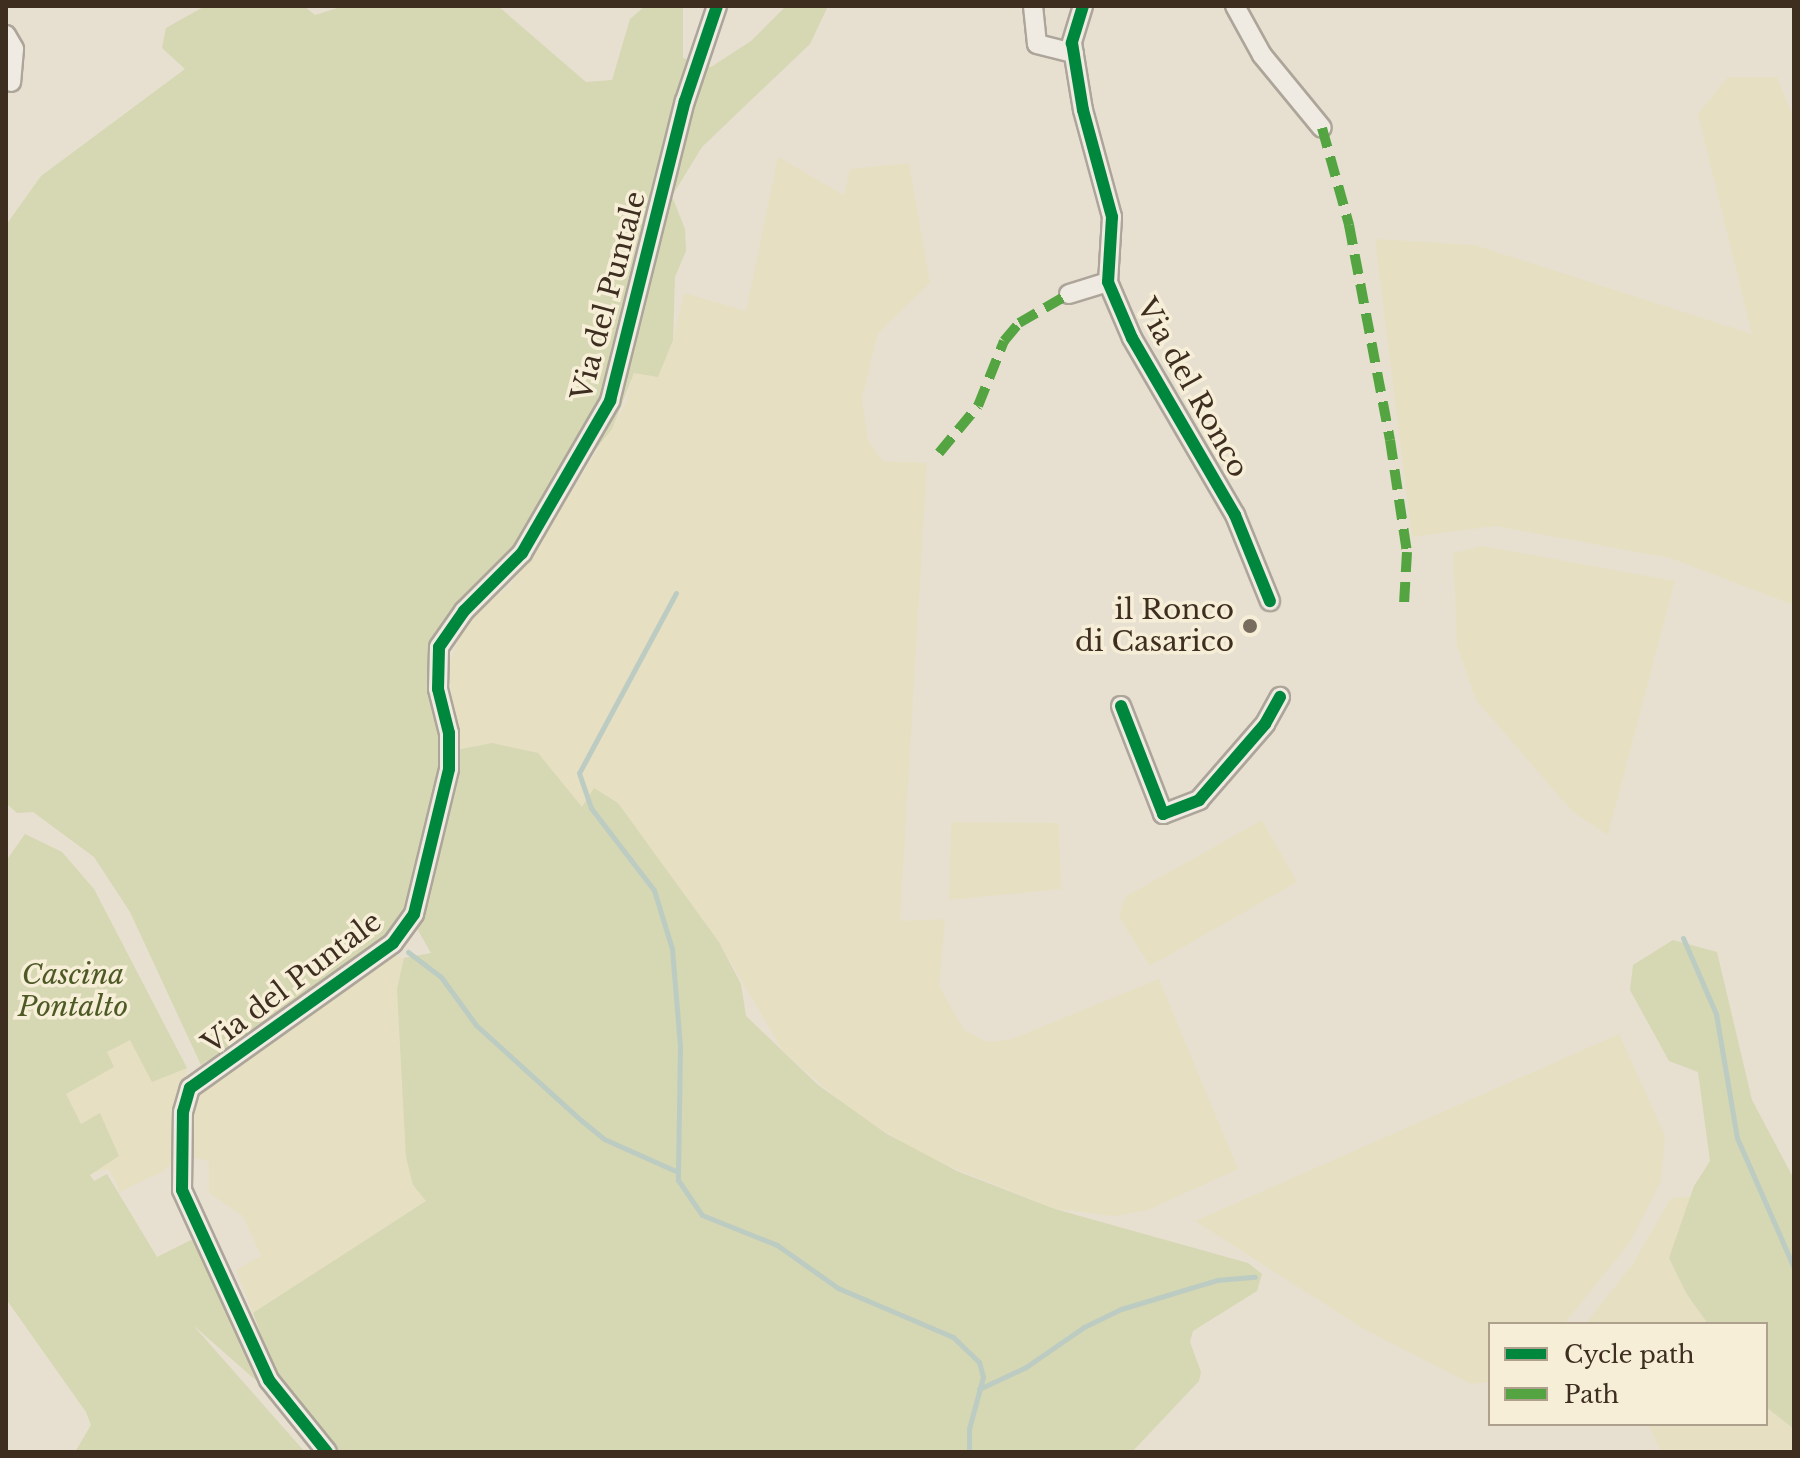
<!DOCTYPE html>
<style>
body{margin:0}
#map{position:relative;width:1800px;height:1458px;overflow:hidden;background:#e7e0d1;font-family:"Libre Baskerville",serif}
div>[style]{position:absolute}
[style*='--x']{left:calc(var(--x)*1px);top:calc(var(--y)*1px);width:calc(var(--w)*1px);rotate:calc(var(--a)*1deg)}
.farmland>*{inset:0;background:#e6dfc2}
.green>*{inset:0;background:#d6d7b3}
.stream>*{height:5px;margin:-2.5px;padding:0 2.5px;transform-origin:2.5px;border-radius:2.5px;background:#bcccc2}
.roads{filter:drop-shadow(2px 0 #ada599) drop-shadow(-2px 0 #ada599) drop-shadow(0 2px #ada599) drop-shadow(0 -2px #ada599)}
.minor>*{height:18px;margin:-9px;padding:0 9px;transform-origin:9px;border-radius:9px;background:#efebe3}
.quiet>*{height:10px;margin-top:-5px;transform-origin:0;background:repeating-linear-gradient(90deg,#54a441 0 20px,transparent 0 30px)}
.cycleway>*{height:12px;margin:-6px;padding:0 6px;transform-origin:6px;border-radius:6px;background:#00873e}
.dots>*{width:22px;height:22px;translate:-50% -50%;box-sizing:border-box;border:4px solid #f7eed8;border-radius:50%}
span{translate:-50% -50%;white-space:nowrap;text-align:center;line-height:1.15;-webkit-text-stroke:7px #f7eed8;paint-order:stroke}
.street-label{font-size:28px;color:#3d2e20}
.poi-label{font-size:28px;color:#3d2e20}
.right{translate:-100% -50%;text-align:right}
.park-label{font-size:28px;color:#4d5a26;font-style:italic}
.frame{position:absolute;inset:0;border:8px solid #3d2e20;pointer-events:none}
.legend{position:absolute;left:1488px;top:1322px;width:280px;height:104px;box-sizing:border-box;background:#f7eed8;border:2px solid #ada18e;margin:0;padding:10px 14px;list-style:none;font-size:24px;color:#3d2e20}
.legend li{display:flex;align-items:center;gap:16px;height:40px}
.legend b{width:40px;border:2px solid #ada18e}
</style>
<div id="map">
<div class="farmland">
<div style="clip-path:polygon(1728px 77px,1777px 77px,1794px 119px,1794px 605px,1670px 558px,1495px 526px,1412px 537px,1375px 239px,1475px 245px,1752px 334px,1698px 114px)"></div>
<div style="clip-path:polygon(778px 157px,844px 195px,850px 169px,909px 163px,930px 283px,878px 333px,862px 399px,868px 440px,883px 461px,927px 463px,900px 921px,945px 919px,939px 986px,964px 1030px,987px 1042px,1009px 1040px,1159px 979px,1238px 1169px,1148px 1210px,1114px 1216px,1055px 1209px,922px 1155px,847px 1107px,783px 1051px,719px 942px,618px 803px,583px 807px,492px 743px,459px 750px,448px 665px,467px 621px,510px 585px,548px 529px,625px 406px,634px 372px,673px 340px,684px 293px,746px 311px)"></div>
<div style="clip-path:polygon(1482px 546px,1675px 581px,1608px 835px,1572px 811px,1476px 700px,1457px 645px,1453px 553px)"></div>
<div style="clip-path:polygon(1262px 820px,1297px 882px,1150px 966px,1119px 917px,1125px 897px)"></div>
<div style="clip-path:polygon(951px 822px,1059px 823px,1061px 889px,949px 900px)"></div>
<div style="clip-path:polygon(25px 834px,62px 852px,94px 889px,187px 1068px,178px 1153px,166px 1170px,120px 1192px,109px 1169px,89px 1174px,63px 1136px,6px 861px)"></div>
<div style="clip-path:polygon(394px 955px,404px 958px,406px 1157px,426px 1201px,253px 1313px,236px 1270px,261px 1256px,243px 1216px,209px 1193px,209px 1161px,191px 1157px,188px 1134px,198px 1100px,214px 1079px,283px 1036px)"></div>
<div style="clip-path:polygon(1619px 1034px,1665px 1135px,1661px 1181px,1631px 1241px,1564px 1324px,1490px 1324px,1490px 1382px,1471px 1384px,1364px 1329px,1195px 1221px)"></div>
<div style="clip-path:polygon(1694px 1196px,1669px 1258px,1686px 1293px,1708px 1324px,1585px 1324px,1632px 1265px,1671px 1198px)"></div>
<div style="clip-path:polygon(1766px 1407px,1794px 1429px,1794px 1452px,1661px 1452px,1648px 1424px,1766px 1424px)"></div>
</div>
<div class="green">
<div style="clip-path:polygon(205px 6px,304px 6px,315px 15px,344px 6px,498px 6px,586px 82px,612px 80px,630px 19px,645px 6px,683px 6px,683px 58px,711px 67px,751px 41px,786px 6px,828px 6px,810px 44px,702px 147px,672px 196px,685px 229px,686px 251px,675px 277px,673px 340px,658px 377px,634px 373px,612px 429px,474px 603px,430px 644px,441px 753px,492px 743px,538px 753px,582px 807px,594px 788px,618px 803px,719px 942px,741px 984px,746px 1016px,818px 1085px,887px 1134px,957px 1171px,1055px 1209px,1248px 1263px,1262px 1274px,1257px 1291px,1193px 1331px,1190px 1342px,1201px 1372px,1199px 1381px,1132px 1452px,338px 1452px,276px 1374px,253px 1313px,426px 1201px,413px 1185px,406px 1157px,397px 989px,404px 958px,431px 953px,407px 911px,376px 945px,201px 1065px,130px 912px,94px 857px,33px 812px,17px 813px,6px 803px,6px 225px,41px 176px,185px 69px,162px 48px,166px 28px)"></div>
<div style="clip-path:polygon(25px 834px,62px 852px,94px 889px,187px 1068px,152px 1082px,130px 1040px,107px 1052px,114px 1067px,66px 1094px,81px 1124px,100px 1113px,119px 1156px,90px 1175px,94px 1181px,107px 1174px,157px 1257px,197px 1237px,261px 1385px,193px 1325px,305px 1452px,75px 1452px,91px 1425px,86px 1412px,6px 1299px,6px 861px)"></div>
<div style="clip-path:polygon(1673px 940px,1717px 952px,1752px 1100px,1794px 1179px,1794px 1429px,1766px 1407px,1766px 1324px,1708px 1324px,1686px 1293px,1669px 1258px,1694px 1186px,1710px 1161px,1698px 1072px,1669px 1061px,1630px 990px,1633px 965px)"></div>
</div>
<div class="stream">
<div style="--x:676;--y:593;--w:204;--a:118.3"></div>
<div style="--x:579;--y:773;--w:37;--a:71"></div>
<div style="--x:591;--y:808;--w:103;--a:52.5"></div>
<div style="--x:654;--y:890;--w:62;--a:73"></div>
<div style="--x:672;--y:949;--w:98;--a:85.3"></div>
<div style="--x:680;--y:1047;--w:133;--a:90.9"></div>
<div style="--x:678;--y:1180;--w:42;--a:55.6"></div>
<div style="--x:702;--y:1215;--w:81;--a:21.8"></div>
<div style="--x:777;--y:1245;--w:75;--a:35.2"></div>
<div style="--x:838;--y:1288;--w:125;--a:23.1"></div>
<div style="--x:953;--y:1337;--w:36;--a:44"></div>
<div style="--x:979;--y:1362;--w:16;--a:75"></div>
<div style="--x:983;--y:1377;--w:54;--a:105.1"></div>
<div style="--x:969;--y:1429;--w:23;--a:90"></div>
<div style="--x:1683;--y:938;--w:83;--a:66.5"></div>
<div style="--x:1716;--y:1014;--w:126;--a:80.4"></div>
<div style="--x:1737;--y:1138;--w:142;--a:66.3"></div>
<div style="--x:408;--y:952;--w:41;--a:37.1"></div>
<div style="--x:441;--y:977;--w:59;--a:53.9"></div>
<div style="--x:476;--y:1025;--w:143;--a:42.2"></div>
<div style="--x:582;--y:1121;--w:28;--a:39"></div>
<div style="--x:604;--y:1139;--w:81;--a:24"></div>
<div style="--x:979;--y:1389;--w:52;--a:-25.1"></div>
<div style="--x:1026;--y:1367;--w:70;--a:-34.6"></div>
<div style="--x:1084;--y:1327;--w:41;--a:-25.9"></div>
<div style="--x:1121;--y:1309;--w:100;--a:-16.8"></div>
<div style="--x:1217;--y:1280;--w:38;--a:-5"></div>
</div>
<div class="roads">
<div class="minor">
<div style="--x:1033;--y:6;--w:38;--a:84"></div>
<div style="--x:1037;--y:44;--w:38;--a:14"></div>
<div style="--x:1083;--y:6;--w:39;--a:107"></div>
<div style="--x:1072;--y:43;--w:68;--a:80.7"></div>
<div style="--x:1083;--y:110;--w:111;--a:74.8"></div>
<div style="--x:1112;--y:217;--w:65;--a:93.5"></div>
<div style="--x:1108;--y:282;--w:61;--a:66.8"></div>
<div style="--x:1132;--y:338;--w:205;--a:59.8"></div>
<div style="--x:1235;--y:515;--w:93;--a:67.9"></div>
<div style="--x:1235;--y:6;--w:56;--a:61.1"></div>
<div style="--x:1262;--y:55;--w:94;--a:50.6"></div>
<div style="--x:6;--y:35;--w:16;--a:60"></div>
<div style="--x:14;--y:49;--w:33;--a:95"></div>
<div style="--x:1069;--y:294;--w:41;--a:-17.1"></div>
<div style="--x:1121;--y:706;--w:116;--a:68.7"></div>
<div style="--x:1163;--y:814;--w:39;--a:-21"></div>
<div style="--x:1199;--y:800;--w:101;--a:-49"></div>
<div style="--x:1265;--y:724;--w:31;--a:-61"></div>
<div style="--x:327;--y:1452;--w:92;--a:-128.9"></div>
<div style="--x:269;--y:1380;--w:209;--a:-114.6"></div>
<div style="--x:182;--y:1190;--w:78;--a:-89.3"></div>
<div style="--x:183;--y:1112;--w:25;--a:-74"></div>
<div style="--x:190;--y:1088;--w:249;--a:-35.5"></div>
<div style="--x:393;--y:943;--w:36;--a:-54"></div>
<div style="--x:414;--y:914;--w:149;--a:-76.4"></div>
<div style="--x:449;--y:769;--w:36;--a:-90"></div>
<div style="--x:449;--y:733;--w:45;--a:-104"></div>
<div style="--x:438;--y:689;--w:42;--a:-88.6"></div>
<div style="--x:439;--y:647;--w:44;--a:-55.2"></div>
<div style="--x:464;--y:611;--w:82;--a:-45"></div>
<div style="--x:522;--y:553;--w:176;--a:-59.9"></div>
<div style="--x:610;--y:401;--w:309;--a:-76"></div>
<div style="--x:685;--y:101;--w:100;--a:-71.4"></div>
</div>
</div>
<div class="quiet">
<div style="--x:1322;--y:128;--w:101;--a:74.4"></div>
<div style="--x:1349;--y:225;--w:219;--a:79.2"></div>
<div style="--x:1390;--y:440;--w:113;--a:81.4"></div>
<div style="--x:1407;--y:552;--w:52;--a:93.3"></div>
<div style="--x:939;--y:453;--w:61;--a:-50.3"></div>
<div style="--x:978;--y:406;--w:70;--a:-68.2"></div>
<div style="--x:1004;--y:341;--w:23;--a:-50"></div>
<div style="--x:1019;--y:323;--w:58;--a:-30.1"></div>
</div>
<div class="cycleway">
<div style="--x:1083;--y:6;--w:39;--a:107"></div>
<div style="--x:1072;--y:43;--w:68;--a:80.7"></div>
<div style="--x:1083;--y:110;--w:111;--a:74.8"></div>
<div style="--x:1112;--y:217;--w:65;--a:93.5"></div>
<div style="--x:1108;--y:282;--w:61;--a:66.8"></div>
<div style="--x:1132;--y:338;--w:205;--a:59.8"></div>
<div style="--x:1235;--y:515;--w:93;--a:67.9"></div>
<div style="--x:1121;--y:706;--w:116;--a:68.7"></div>
<div style="--x:1163;--y:814;--w:39;--a:-21"></div>
<div style="--x:1199;--y:800;--w:101;--a:-49"></div>
<div style="--x:1265;--y:724;--w:31;--a:-61"></div>
<div style="--x:327;--y:1452;--w:92;--a:-128.9"></div>
<div style="--x:269;--y:1380;--w:209;--a:-114.6"></div>
<div style="--x:182;--y:1190;--w:78;--a:-89.3"></div>
<div style="--x:183;--y:1112;--w:25;--a:-74"></div>
<div style="--x:190;--y:1088;--w:249;--a:-35.5"></div>
<div style="--x:393;--y:943;--w:36;--a:-54"></div>
<div style="--x:414;--y:914;--w:149;--a:-76.4"></div>
<div style="--x:449;--y:769;--w:36;--a:-90"></div>
<div style="--x:449;--y:733;--w:45;--a:-104"></div>
<div style="--x:438;--y:689;--w:42;--a:-88.6"></div>
<div style="--x:439;--y:647;--w:44;--a:-55.2"></div>
<div style="--x:464;--y:611;--w:82;--a:-45"></div>
<div style="--x:522;--y:553;--w:176;--a:-59.9"></div>
<div style="--x:610;--y:401;--w:309;--a:-76"></div>
<div style="--x:685;--y:101;--w:100;--a:-71.4"></div>
</div>
<div class="dots">
<div style="left:1250px;top:626px;background:#786c5e"></div>
</div>
<div class="street-label">
<span style="left:609px;top:296px;rotate:-75deg">Via del Puntale</span>
<span style="left:1192px;top:388px;rotate:61deg">Via del Ronco</span>
<span style="left:292px;top:983px;rotate:-37deg">Via del Puntale</span>
</div>
<div class="poi-label">
<span class="right" style="left:1234px;top:626px">il Ronco<br>di Casarico</span>
</div>
<div class="park-label">
<span style="left:73px;top:991px">Cascina<br>Pontalto</span>
</div>
<div class="frame"></div>
<ul class="legend">
<li><b style="height:10px;background:#00873e"></b>Cycle path</li>
<li><b style="height:10px;background:#54a441"></b>Path</li>
</ul>
</div>
